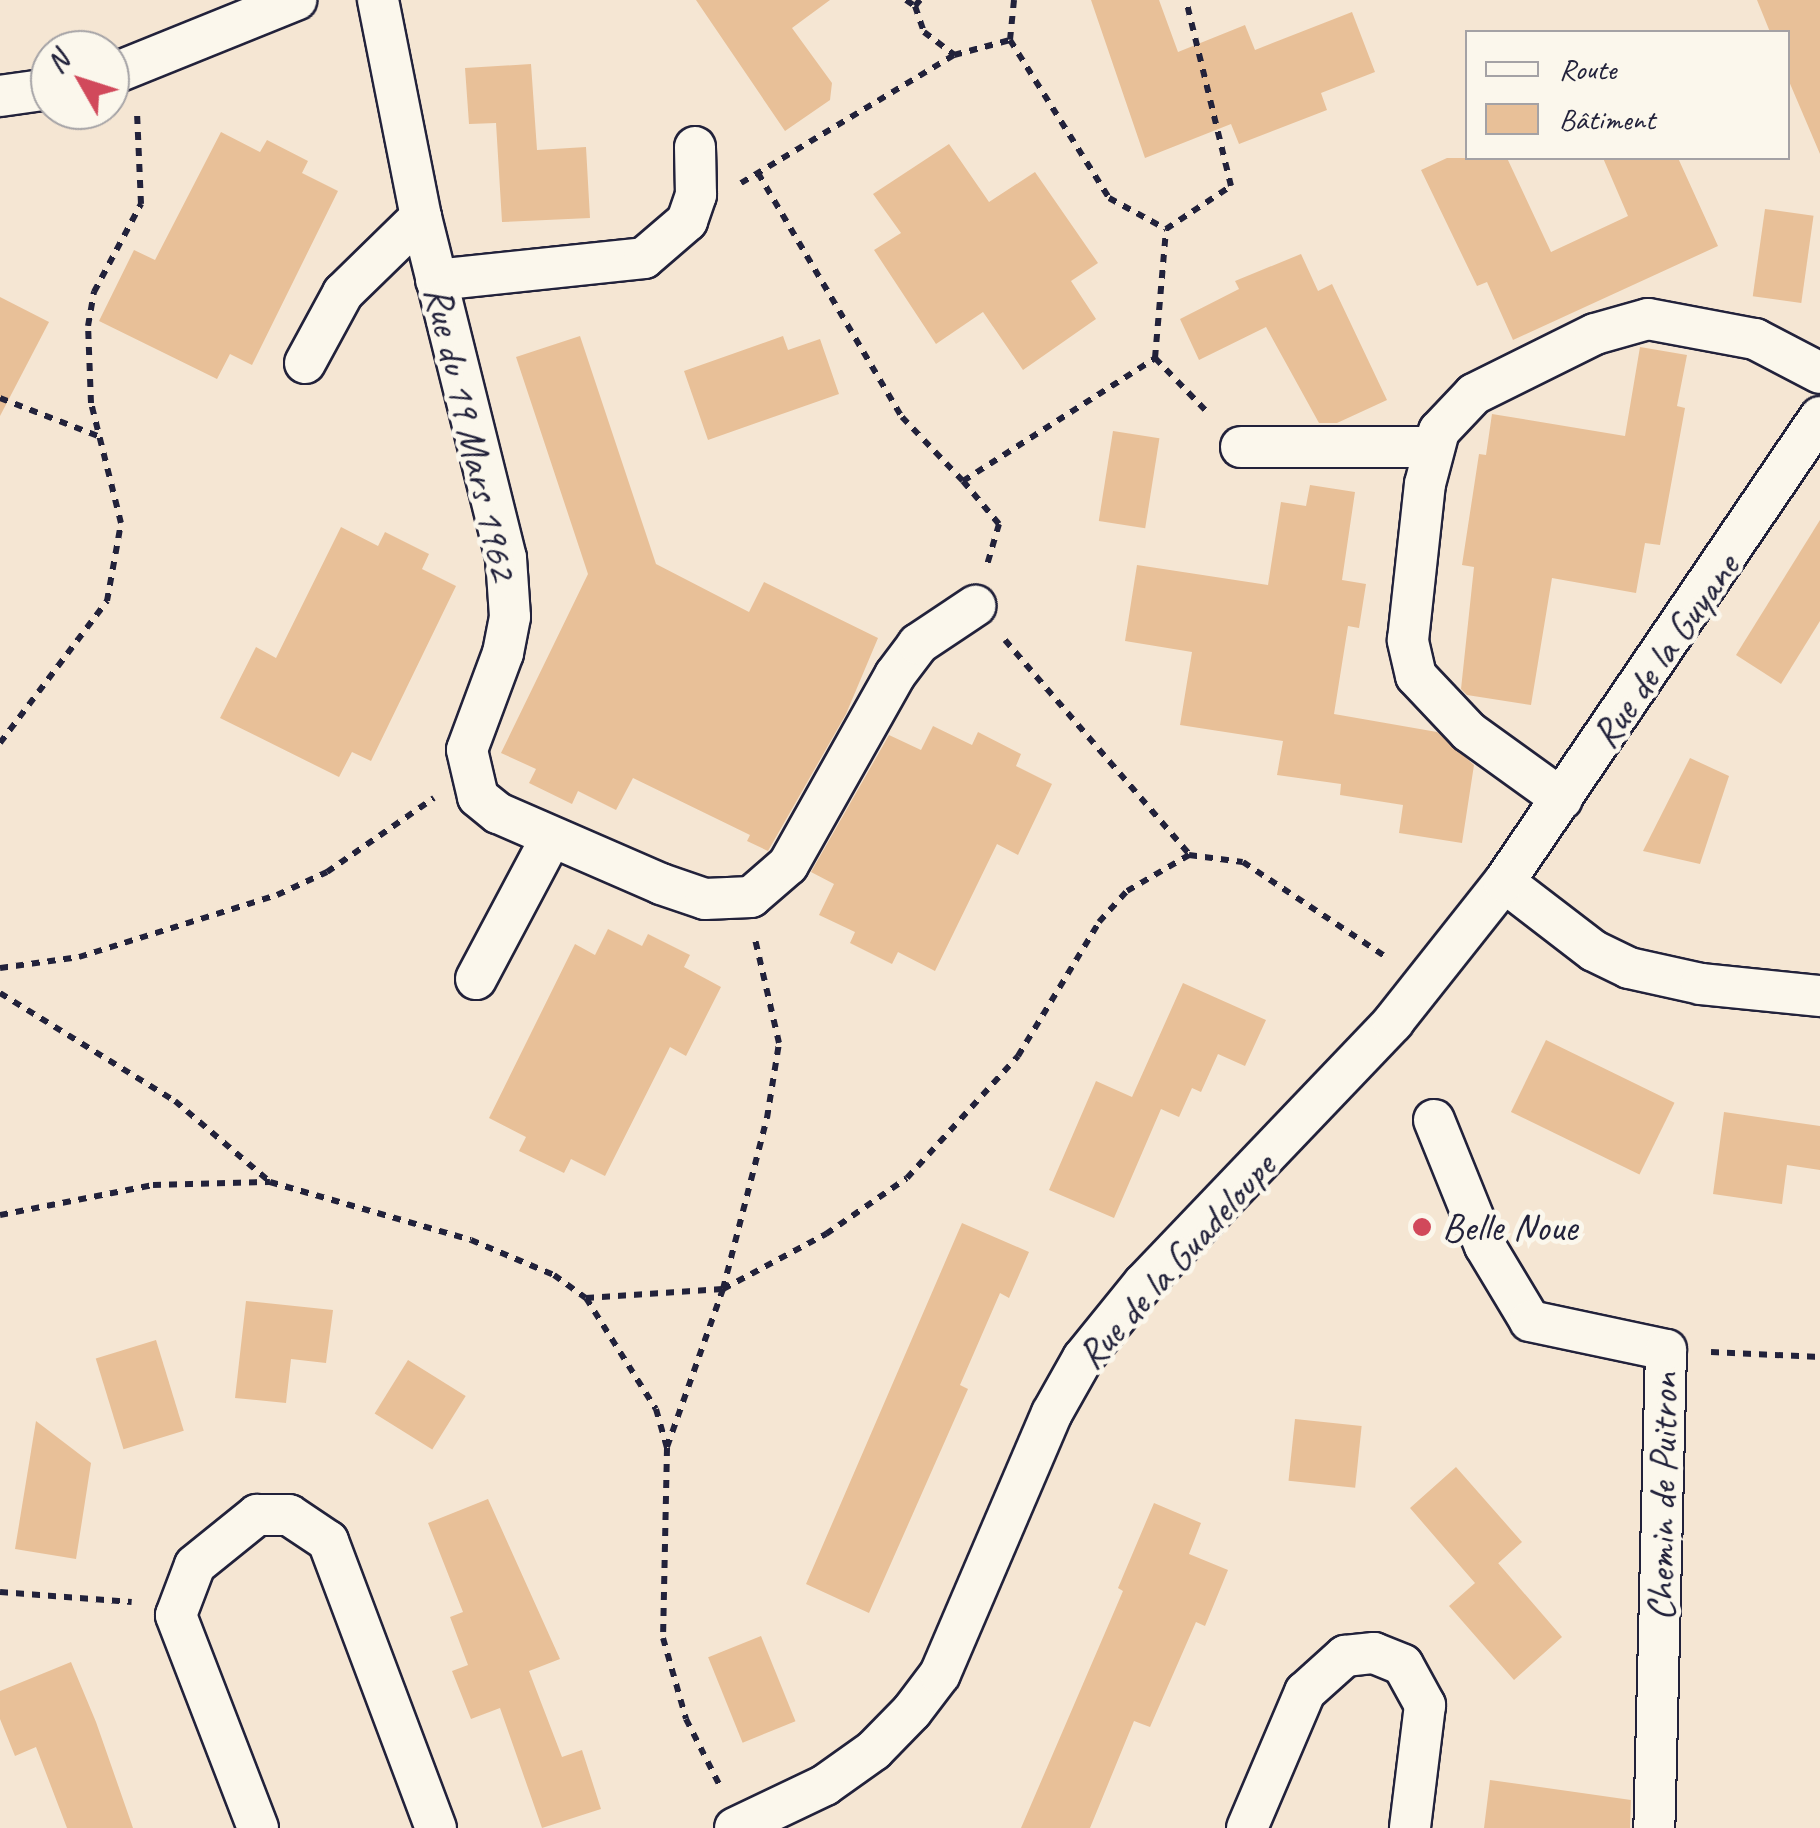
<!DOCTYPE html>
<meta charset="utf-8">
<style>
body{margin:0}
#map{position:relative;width:1820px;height:1828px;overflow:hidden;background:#f5e6d3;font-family:Caveat,sans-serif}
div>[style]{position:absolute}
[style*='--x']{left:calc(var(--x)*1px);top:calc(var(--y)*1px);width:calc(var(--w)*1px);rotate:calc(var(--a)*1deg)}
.building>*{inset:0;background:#e8c098;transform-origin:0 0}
.path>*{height:6px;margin-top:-3px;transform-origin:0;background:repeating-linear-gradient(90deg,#22223b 0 8px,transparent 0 16px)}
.roads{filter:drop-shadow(2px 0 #22223b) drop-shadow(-2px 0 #22223b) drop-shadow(0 2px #22223b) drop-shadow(0 -2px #22223b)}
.minor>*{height:40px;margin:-20px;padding:0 20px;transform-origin:20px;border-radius:20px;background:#fbf7ec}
.dots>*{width:28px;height:28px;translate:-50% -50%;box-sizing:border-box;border:5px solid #fbf7ec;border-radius:50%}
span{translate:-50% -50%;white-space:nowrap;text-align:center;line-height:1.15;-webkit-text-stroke:10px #fbf7ec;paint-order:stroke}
.street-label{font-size:40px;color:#22223b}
.poi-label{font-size:40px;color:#22223b}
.left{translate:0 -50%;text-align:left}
.legend{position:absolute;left:1465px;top:30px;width:325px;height:130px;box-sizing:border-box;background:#fbf7ec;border:2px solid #a4a2a5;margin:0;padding:12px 18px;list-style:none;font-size:30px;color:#22223b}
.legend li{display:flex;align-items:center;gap:20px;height:50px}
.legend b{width:50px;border:2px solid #a4a2a5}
.north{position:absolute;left:30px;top:30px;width:100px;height:100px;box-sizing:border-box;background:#fbf7ec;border:2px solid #a4a2a5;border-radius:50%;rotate:309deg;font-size:28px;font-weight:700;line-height:40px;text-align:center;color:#22223b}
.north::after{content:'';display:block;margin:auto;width:35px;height:45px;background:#d1495b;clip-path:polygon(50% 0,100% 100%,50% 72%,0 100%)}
</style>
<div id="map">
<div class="building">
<div style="clip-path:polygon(696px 0,830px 0,792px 28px,832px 83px,830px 100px,785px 131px)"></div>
<div style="clip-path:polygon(1091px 0,1159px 0,1178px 52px,1245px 25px,1255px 50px,1352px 12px,1375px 72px,1321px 93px,1327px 110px,1239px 144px,1231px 124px,1145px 158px)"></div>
<div style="clip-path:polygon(1757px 0,1820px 0,1820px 154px,1788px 79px,1788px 32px,1770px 32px)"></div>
<div style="clip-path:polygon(531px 64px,537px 150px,586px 147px,590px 218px,502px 222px,496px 123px,469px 124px,465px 68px)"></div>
<div style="clip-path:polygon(221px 132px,260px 152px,267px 140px,308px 161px,302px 173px,338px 191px,252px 365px,230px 354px,217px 379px,99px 321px,134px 250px,155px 260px)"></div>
<div style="clip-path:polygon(949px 144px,989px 202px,1035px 172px,1098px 263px,1071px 281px,1096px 319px,1023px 370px,983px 312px,936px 344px,874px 250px,901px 233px,873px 194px)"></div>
<div style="clip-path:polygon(1447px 158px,1507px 158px,1551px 252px,1628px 216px,1603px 158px,1678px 158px,1718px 246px,1513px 340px,1487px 282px,1477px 286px,1421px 170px)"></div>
<div style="left:1765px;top:209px;width:49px;height:88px;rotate:8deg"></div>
<div style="clip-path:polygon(1301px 254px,1318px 291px,1332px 284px,1387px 400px,1337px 423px,1319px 423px,1266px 327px,1199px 360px,1180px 319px,1239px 289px,1235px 281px)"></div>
<div style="clip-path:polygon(0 297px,49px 322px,0 416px)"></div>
<div style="clip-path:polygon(580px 336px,656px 564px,749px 612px,764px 582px,878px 638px,846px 714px,768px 851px,747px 841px,750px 835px,633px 778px,616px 810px,578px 791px,572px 804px,529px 783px,536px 769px,501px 753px,588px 574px,516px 357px)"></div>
<div style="clip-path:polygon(783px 336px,788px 350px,820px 339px,839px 394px,708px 440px,684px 371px)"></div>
<div style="clip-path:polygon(1640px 347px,1687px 355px,1677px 406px,1685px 408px,1660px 545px,1645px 543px,1636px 593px,1552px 578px,1531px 705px,1467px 695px,1461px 689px,1474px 567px,1462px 565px,1479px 454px,1486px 455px,1492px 414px,1625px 436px)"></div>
<div style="left:1113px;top:431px;width:47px;height:91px;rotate:9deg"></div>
<div style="clip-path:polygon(1310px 485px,1355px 492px,1342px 580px,1366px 584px,1359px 628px,1348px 626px,1334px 714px,1437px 732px,1474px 765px,1462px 843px,1399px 833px,1403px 805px,1340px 795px,1341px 784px,1277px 775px,1283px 741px,1180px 725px,1192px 652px,1125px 641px,1137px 565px,1268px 585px,1281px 502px,1306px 506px)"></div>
<div style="clip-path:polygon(1820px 520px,1820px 621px,1781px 684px,1736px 655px)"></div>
<div style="clip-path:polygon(341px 527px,378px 546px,385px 532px,429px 554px,422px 569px,456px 586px,371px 761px,352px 752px,339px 777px,220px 718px,256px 647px,276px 658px)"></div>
<div style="clip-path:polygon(933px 726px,972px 745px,978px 732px,1021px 754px,1016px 766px,1052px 784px,1018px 855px,997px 844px,935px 971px,898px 952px,892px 964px,850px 943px,855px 932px,819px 915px,834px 884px,811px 872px,889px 735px,921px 750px)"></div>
<div style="clip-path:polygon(1690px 758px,1729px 776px,1700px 864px,1643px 851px)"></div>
<div style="clip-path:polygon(608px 929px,642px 946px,648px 934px,690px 955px,684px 967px,721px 987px,686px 1056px,670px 1047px,605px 1176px,571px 1159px,564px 1173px,519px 1151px,526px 1137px,489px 1118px,575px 944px,595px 955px)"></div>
<div style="clip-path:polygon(1183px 983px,1266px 1020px,1245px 1066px,1218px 1054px,1201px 1092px,1192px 1088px,1179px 1117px,1161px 1109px,1114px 1218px,1049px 1190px,1096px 1081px,1132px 1097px)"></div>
<div style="left:1546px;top:1040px;width:143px;height:80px;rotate:26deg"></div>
<div style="clip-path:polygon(1724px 1112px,1820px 1126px,1820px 1170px,1787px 1165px,1782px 1204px,1713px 1194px)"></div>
<div style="clip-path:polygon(962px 1223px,1029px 1252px,1009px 1298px,1000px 1293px,960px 1385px,968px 1389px,869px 1613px,806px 1584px)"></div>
<div style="clip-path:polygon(246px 1301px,333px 1310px,326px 1363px,291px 1359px,286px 1403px,235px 1398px)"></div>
<div style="left:156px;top:1340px;width:95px;height:63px;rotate:73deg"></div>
<div style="left:408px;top:1360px;width:68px;height:63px;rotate:32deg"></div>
<div style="left:1295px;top:1419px;width:67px;height:62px;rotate:6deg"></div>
<div style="clip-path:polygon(36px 1421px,91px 1463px,76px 1559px,15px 1549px)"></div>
<div style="clip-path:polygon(1456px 1467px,1522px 1542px,1494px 1567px,1498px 1563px,1562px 1637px,1514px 1680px,1449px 1606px,1475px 1583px,1410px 1508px)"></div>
<div style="clip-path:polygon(488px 1499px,560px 1659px,529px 1671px,562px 1757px,582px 1750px,601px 1809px,542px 1828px,500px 1708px,471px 1719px,452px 1671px,468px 1665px,450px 1617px,463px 1612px,428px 1523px)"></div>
<div style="clip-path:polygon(1154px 1503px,1201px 1523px,1189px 1554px,1228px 1570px,1205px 1626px,1196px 1622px,1150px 1727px,1134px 1721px,1090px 1828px,1021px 1828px,1123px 1591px,1118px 1588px)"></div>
<div style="left:761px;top:1636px;width:92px;height:57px;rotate:68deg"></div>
<div style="clip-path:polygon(71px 1662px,96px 1722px,133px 1828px,67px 1828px,36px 1747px,15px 1756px,0 1719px,0 1691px)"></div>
<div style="clip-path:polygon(1490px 1780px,1631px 1800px,1630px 1828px,1484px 1828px)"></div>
</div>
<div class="path">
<div style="--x:906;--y:0;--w:11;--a:34"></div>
<div style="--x:915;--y:6;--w:8;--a:-50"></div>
<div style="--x:1014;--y:0;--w:40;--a:95.7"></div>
<div style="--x:1010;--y:40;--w:186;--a:57.9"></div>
<div style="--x:1109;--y:198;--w:65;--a:28.5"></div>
<div style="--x:1166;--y:229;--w:78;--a:-33.5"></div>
<div style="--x:1231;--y:186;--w:191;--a:-103.6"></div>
<div style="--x:915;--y:6;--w:28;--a:71"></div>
<div style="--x:924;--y:32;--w:38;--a:37"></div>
<div style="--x:954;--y:55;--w:58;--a:-15"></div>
<div style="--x:758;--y:173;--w:283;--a:59.5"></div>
<div style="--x:902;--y:417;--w:88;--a:46.4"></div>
<div style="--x:963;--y:481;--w:228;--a:-32.6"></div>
<div style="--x:1155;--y:358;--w:129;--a:-85.1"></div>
<div style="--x:741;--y:183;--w:249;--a:-31"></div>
<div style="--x:1155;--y:358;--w:78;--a:46"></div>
<div style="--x:0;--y:398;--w:105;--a:21.2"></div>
<div style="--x:963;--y:481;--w:56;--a:50.1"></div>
<div style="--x:999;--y:524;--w:43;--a:106.3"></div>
<div style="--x:1005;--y:640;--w:282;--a:49.3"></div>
<div style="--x:0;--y:743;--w:178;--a:-53"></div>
<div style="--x:107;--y:601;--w:79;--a:-79.8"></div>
<div style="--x:121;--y:523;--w:124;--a:-104"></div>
<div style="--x:91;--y:403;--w:77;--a:-92.2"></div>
<div style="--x:88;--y:326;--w:35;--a:-80"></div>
<div style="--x:94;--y:292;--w:100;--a:-61.9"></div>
<div style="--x:141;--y:204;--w:90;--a:-92.5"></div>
<div style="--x:0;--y:968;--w:80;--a:-7.9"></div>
<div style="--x:79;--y:957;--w:207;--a:-17.4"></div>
<div style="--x:277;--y:895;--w:55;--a:-24.7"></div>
<div style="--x:327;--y:872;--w:130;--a:-34.7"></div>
<div style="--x:0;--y:993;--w:206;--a:31.7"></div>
<div style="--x:175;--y:1101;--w:123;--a:40.4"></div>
<div style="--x:0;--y:1215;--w:156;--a:-11.1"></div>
<div style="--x:153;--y:1185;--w:117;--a:-1.5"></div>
<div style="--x:270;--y:1182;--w:209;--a:16.1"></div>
<div style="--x:471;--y:1240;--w:90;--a:22.9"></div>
<div style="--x:554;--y:1275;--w:39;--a:36"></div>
<div style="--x:586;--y:1298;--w:131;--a:57.8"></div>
<div style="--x:656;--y:1409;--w:41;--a:74.2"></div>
<div style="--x:667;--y:1448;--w:190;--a:91.2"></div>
<div style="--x:663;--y:1638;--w:84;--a:74.1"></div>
<div style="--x:686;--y:1719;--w:75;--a:63.1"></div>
<div style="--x:586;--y:1298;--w:137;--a:-3.8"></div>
<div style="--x:723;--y:1289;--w:117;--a:-28.1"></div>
<div style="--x:826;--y:1234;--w:98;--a:-34.7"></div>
<div style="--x:907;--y:1178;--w:165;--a:-47.7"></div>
<div style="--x:1018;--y:1056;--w:157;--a:-58.8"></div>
<div style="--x:1099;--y:922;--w:42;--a:-47.9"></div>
<div style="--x:1127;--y:891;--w:72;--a:-30.1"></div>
<div style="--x:1189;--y:855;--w:54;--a:7.4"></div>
<div style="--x:1243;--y:862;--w:175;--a:33.6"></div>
<div style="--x:1711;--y:1352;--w:109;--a:2.6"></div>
<div style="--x:667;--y:1447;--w:168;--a:-70.5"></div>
<div style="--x:723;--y:1289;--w:177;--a:-75.6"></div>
<div style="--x:767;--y:1118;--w:76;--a:-80.9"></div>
<div style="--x:779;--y:1043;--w:107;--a:-103"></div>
<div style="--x:0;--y:1592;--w:132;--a:4.3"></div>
</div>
<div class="roads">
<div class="minor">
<div style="--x:378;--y:0;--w:221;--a:78.8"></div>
<div style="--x:421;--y:217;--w:351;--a:76"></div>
<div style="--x:506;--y:558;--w:59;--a:86.1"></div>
<div style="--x:510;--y:617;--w:37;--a:101"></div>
<div style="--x:503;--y:653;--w:103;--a:110.4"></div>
<div style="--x:467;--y:750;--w:48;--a:76.8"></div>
<div style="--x:478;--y:797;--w:26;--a:39"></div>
<div style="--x:498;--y:813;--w:178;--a:23.5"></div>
<div style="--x:661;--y:884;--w:46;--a:18.8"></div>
<div style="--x:705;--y:899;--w:46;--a:-2.5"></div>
<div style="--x:751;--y:897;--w:49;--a:-40.9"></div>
<div style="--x:788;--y:865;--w:218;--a:-60.6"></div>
<div style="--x:895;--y:675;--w:39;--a:-53"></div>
<div style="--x:918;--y:644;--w:69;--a:-33.7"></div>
<div style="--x:110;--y:75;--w:201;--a:-22"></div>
<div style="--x:0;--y:96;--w:50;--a:-8"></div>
<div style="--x:436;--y:280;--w:209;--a:-6"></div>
<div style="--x:644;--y:258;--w:57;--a:-40.7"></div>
<div style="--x:687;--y:221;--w:28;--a:-71"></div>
<div style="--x:696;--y:195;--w:48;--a:-91.2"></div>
<div style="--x:305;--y:363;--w:80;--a:-61.5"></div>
<div style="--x:343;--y:293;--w:109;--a:-44.3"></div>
<div style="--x:1241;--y:447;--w:190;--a:0"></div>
<div style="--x:1562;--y:799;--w:115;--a:-144.2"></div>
<div style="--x:1469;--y:732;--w:77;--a:-133.4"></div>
<div style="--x:1416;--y:676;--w:37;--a:-103"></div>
<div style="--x:1408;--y:640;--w:157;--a:-83.8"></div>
<div style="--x:1425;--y:484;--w:55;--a:-75.2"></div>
<div style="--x:1439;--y:431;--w:51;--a:-46.6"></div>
<div style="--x:1474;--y:394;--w:135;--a:-26.4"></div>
<div style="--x:1595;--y:334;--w:55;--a:-15.8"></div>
<div style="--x:1648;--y:319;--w:109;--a:10.6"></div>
<div style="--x:1755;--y:339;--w:73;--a:27.6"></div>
<div style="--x:1504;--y:882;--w:113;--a:37.5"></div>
<div style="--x:1594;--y:951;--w:39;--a:26"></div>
<div style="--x:1629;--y:968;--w:74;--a:12.5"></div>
<div style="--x:1701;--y:984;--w:120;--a:5.8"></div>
<div style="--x:476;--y:979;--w:160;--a:-62"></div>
<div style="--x:1434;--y:1120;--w:136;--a:68"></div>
<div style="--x:1485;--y:1246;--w:87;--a:59"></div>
<div style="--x:1530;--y:1321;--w:139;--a:12"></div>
<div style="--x:1666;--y:1350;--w:478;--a:91.4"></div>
<div style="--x:258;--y:1828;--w:228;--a:-111.1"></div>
<div style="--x:176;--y:1615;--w:53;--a:-69.2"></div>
<div style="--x:195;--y:1565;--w:80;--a:-38.9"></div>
<div style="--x:257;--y:1515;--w:32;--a:0"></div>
<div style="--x:289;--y:1515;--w:47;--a:33.7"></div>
<div style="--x:328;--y:1541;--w:307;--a:69.4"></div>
<div style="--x:735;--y:1828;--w:100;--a:-25.5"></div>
<div style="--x:825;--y:1785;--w:60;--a:-35.5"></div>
<div style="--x:874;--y:1750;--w:54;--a:-45.7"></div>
<div style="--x:912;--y:1711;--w:46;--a:-52.9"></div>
<div style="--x:940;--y:1674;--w:284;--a:-66.8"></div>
<div style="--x:1052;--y:1413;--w:63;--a:-60.6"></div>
<div style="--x:1083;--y:1358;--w:97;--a:-50.9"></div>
<div style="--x:1144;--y:1283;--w:361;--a:-46.3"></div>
<div style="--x:1393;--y:1022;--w:179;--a:-51.6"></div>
<div style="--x:1504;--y:882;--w:562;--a:-55.8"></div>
<div style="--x:1247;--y:1828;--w:148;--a:-66.9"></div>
<div style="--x:1305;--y:1692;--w:54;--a:-42"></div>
<div style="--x:1345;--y:1656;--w:29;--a:-6"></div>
<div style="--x:1374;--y:1653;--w:31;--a:22"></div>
<div style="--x:1403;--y:1665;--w:46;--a:61.2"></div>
<div style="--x:1425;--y:1705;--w:124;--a:97"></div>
</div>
</div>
<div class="dots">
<div style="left:1422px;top:1227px;background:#d1495b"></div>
</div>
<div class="street-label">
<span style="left:471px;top:433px;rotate:77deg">Rue du 19 Mars 1962</span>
<span style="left:1665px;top:651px;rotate:-55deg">Rue de la Guyane</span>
<span style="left:1176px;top:1261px;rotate:-48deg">Rue de la Guadeloupe</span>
<span style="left:1662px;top:1497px;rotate:-89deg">Chemin de Puitron</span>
</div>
<div class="poi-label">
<span class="left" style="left:1442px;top:1227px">Belle Noue</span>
</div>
<ul class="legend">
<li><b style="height:12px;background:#fbf7ec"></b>Route</li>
<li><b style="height:28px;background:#e8c098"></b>Bâtiment</li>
</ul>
<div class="north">N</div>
</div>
